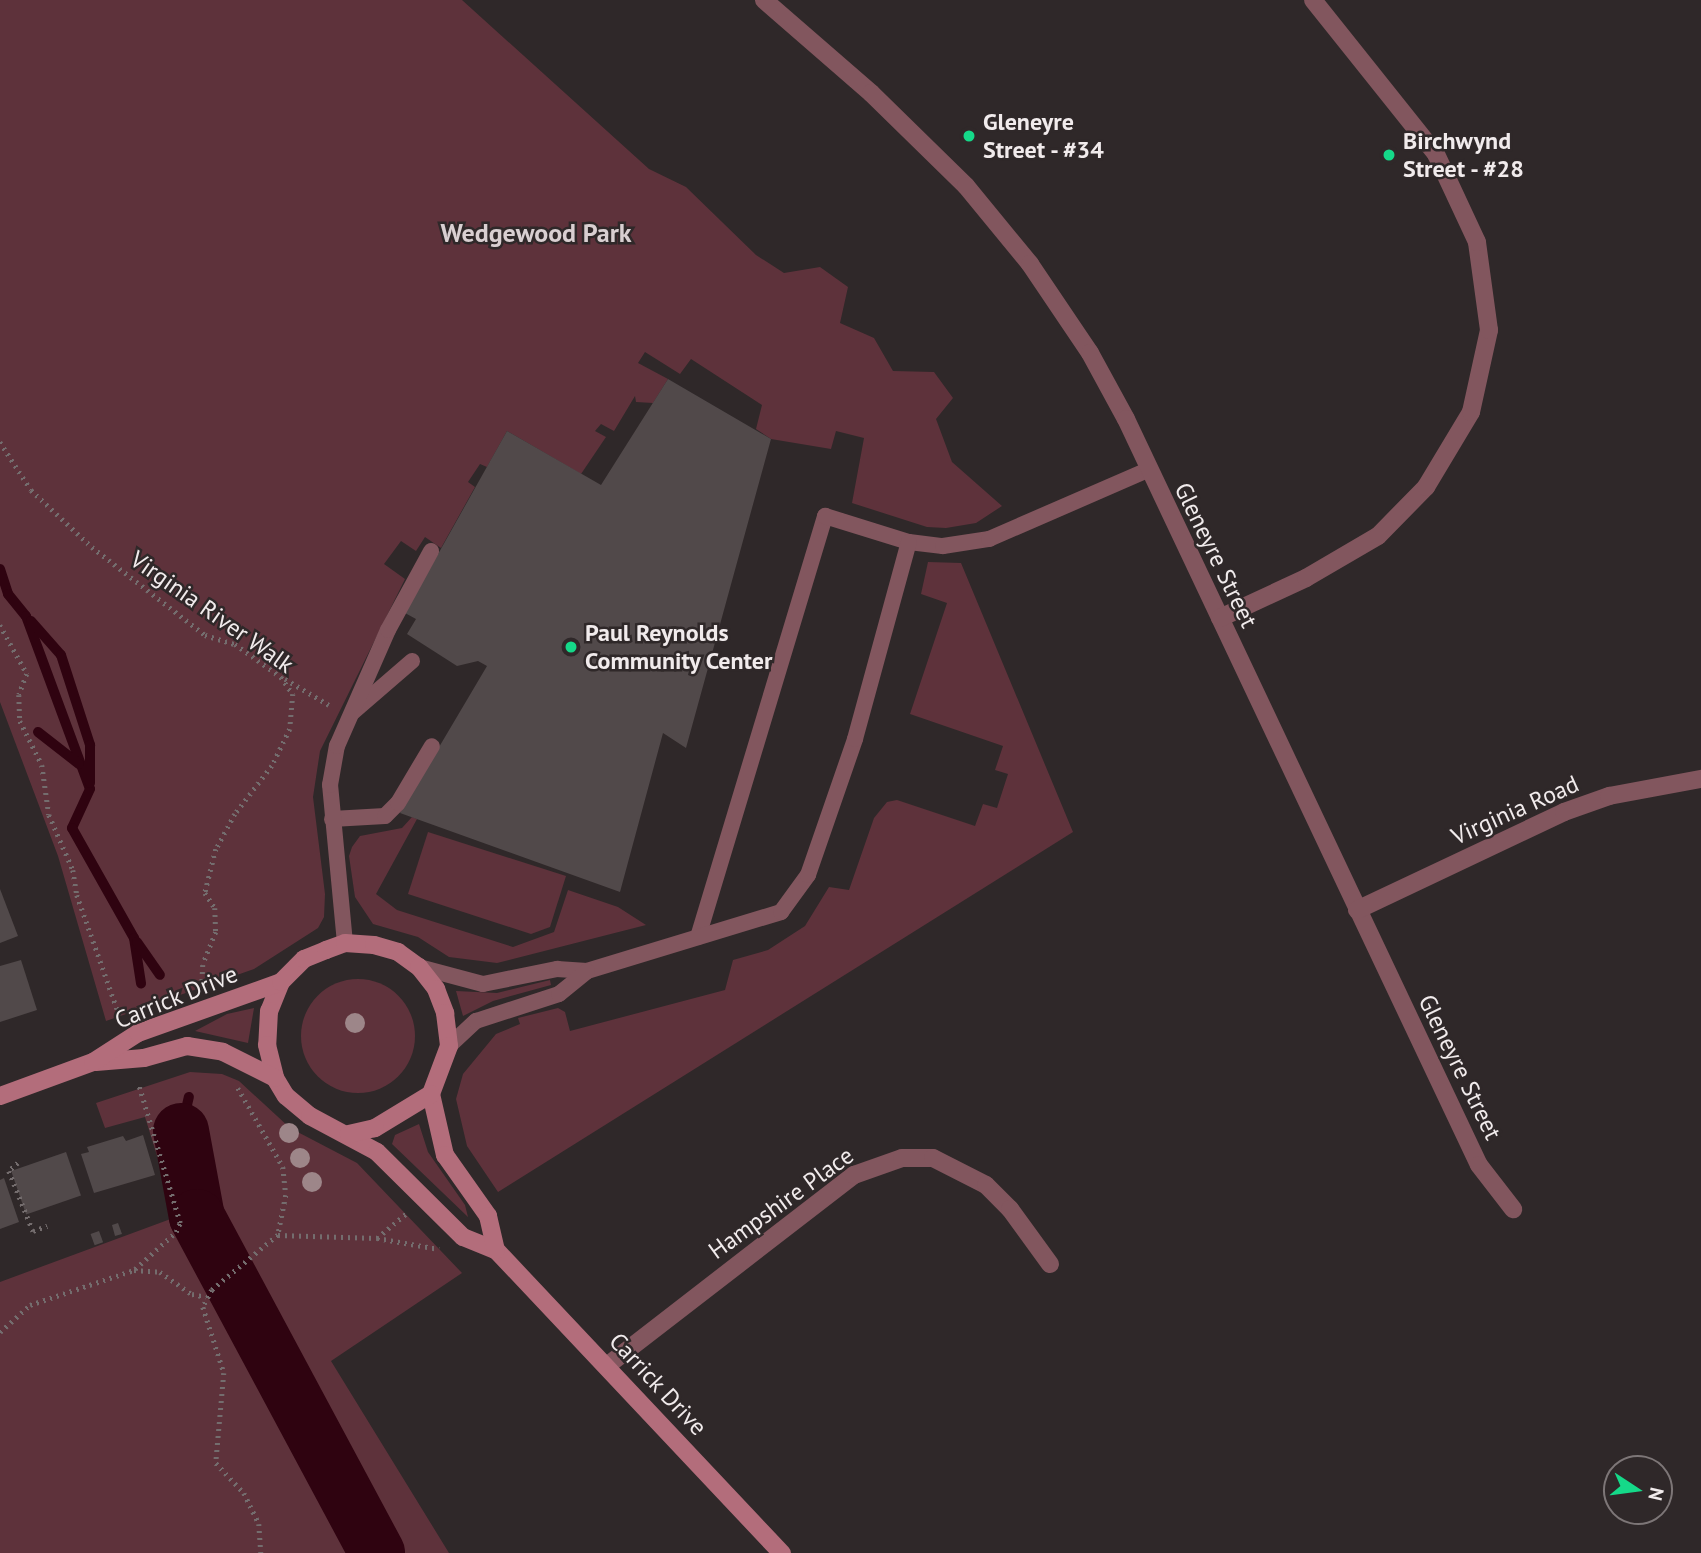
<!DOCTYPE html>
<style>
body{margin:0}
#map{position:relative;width:1701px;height:1553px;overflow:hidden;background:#2f2829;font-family:"PT Sans",sans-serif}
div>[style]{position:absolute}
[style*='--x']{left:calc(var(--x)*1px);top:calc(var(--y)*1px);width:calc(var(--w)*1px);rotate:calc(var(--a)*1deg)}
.green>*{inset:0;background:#5e323b}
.round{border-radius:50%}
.stream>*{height:10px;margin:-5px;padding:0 5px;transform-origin:5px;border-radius:5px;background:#2f0310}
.river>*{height:56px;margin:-28px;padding:0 28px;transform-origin:28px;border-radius:28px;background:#2f0310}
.building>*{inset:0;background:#51494a;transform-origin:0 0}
.path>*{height:4.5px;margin-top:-2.25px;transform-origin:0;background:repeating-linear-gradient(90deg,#746d6e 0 2px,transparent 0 7px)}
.lane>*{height:16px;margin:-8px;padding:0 8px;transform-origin:8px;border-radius:8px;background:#82565e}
.street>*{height:18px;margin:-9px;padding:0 9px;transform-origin:9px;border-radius:9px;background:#82565e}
.secondary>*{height:18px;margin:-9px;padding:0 9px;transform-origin:9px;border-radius:9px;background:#b36d7b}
.trees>*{width:20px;height:20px;margin:-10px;border-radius:50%;background:#9d8689}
.dots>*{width:19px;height:19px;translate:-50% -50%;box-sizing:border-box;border:4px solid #2f2829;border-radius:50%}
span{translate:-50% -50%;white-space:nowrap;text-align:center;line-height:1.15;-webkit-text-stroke:5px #2f2829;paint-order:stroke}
.poi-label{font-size:24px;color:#f1ebec;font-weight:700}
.left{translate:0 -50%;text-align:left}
.street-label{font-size:24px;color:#f1ebec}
.neighbourhood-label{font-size:26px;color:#d9cfd1;font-weight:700}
.north{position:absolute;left:1603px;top:1455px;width:70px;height:70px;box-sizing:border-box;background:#2f2829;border:2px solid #7d7677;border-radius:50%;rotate:103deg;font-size:19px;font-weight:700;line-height:28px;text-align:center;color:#f1ebec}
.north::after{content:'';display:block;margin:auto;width:24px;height:32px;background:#15d989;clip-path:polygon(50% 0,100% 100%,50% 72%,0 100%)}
</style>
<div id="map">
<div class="green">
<div style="clip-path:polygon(0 0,462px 0,649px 169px,686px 187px,756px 255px,784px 273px,820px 267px,848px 287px,840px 323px,874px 338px,893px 371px,934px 372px,953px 398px,936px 419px,952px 462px,1002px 506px,976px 523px,946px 528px,927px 527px,852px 503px,864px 438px,836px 431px,831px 449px,771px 439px,756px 429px,762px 405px,691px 359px,680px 374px,645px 352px,638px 363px,668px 379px,653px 403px,636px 402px,635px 396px,614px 431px,601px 424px,595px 431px,606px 437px,581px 474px,507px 431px,487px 467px,480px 464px,468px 482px,475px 487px,441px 548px,425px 537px,416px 551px,401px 541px,384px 564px,405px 579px,320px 751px,313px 797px,325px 894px,324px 917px,318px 928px,254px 969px,106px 1021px,58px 856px,0 702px)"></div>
<div style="clip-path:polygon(928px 562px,961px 563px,1073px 832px,498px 1192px,467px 1146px,456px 1099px,463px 1074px,496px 1034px,520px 1024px,518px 1018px,558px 1008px,565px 1012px,570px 1031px,725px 990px,733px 960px,768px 950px,805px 926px,829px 887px,849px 890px,874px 818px,887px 802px,897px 800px,975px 826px,983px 804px,997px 808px,1008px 774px,995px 770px,1003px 746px,910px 714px,947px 603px,921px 594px)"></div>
<div style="clip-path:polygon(412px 817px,417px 819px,376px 894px,397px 910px,513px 947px,554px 932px,568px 890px,618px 907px,646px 925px,497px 963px,449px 957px,418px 937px,373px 924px,355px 897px,349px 856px,352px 847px,360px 836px,402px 828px)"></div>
<div style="clip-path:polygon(428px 832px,566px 876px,550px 927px,531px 934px,408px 894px)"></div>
<div class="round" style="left:301px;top:979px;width:114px;height:114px"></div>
<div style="clip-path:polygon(550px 980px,551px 985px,493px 1001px,463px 1016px,456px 991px,497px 993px)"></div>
<div style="clip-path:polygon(254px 1008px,248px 1043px,195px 1031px,227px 1014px)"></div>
<div style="clip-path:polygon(190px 1072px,222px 1074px,239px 1081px,290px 1128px,357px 1163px,462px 1273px,331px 1361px,449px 1553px,0 1553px,0 1282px,176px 1217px,145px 1117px,105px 1128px,96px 1103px)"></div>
<div style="clip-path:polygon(419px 1124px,428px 1152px,465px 1205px,468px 1217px,392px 1144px,395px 1135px)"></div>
</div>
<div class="stream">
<div style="--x:0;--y:569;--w:26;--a:72"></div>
<div style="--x:8;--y:594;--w:28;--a:51"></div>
<div style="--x:26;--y:616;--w:184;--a:69.7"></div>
<div style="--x:90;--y:789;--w:43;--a:114.8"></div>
<div style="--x:72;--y:828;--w:126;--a:60.6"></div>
<div style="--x:134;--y:938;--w:46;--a:81.2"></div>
<div style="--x:31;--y:621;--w:45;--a:48.6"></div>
<div style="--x:61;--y:655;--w:95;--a:72.1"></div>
<div style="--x:90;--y:745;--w:38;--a:90"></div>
<div style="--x:38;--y:732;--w:52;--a:38"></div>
<div style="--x:137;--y:942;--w:40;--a:55.1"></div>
<div style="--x:181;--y:1131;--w:35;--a:-77"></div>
</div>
<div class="river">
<div style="--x:181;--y:1131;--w:87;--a:79.5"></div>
<div style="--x:197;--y:1217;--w:381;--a:61.8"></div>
</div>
<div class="building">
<div style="clip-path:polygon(668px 379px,771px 439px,686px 748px,663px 733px,620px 892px,400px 813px,487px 666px,478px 661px,457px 666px,407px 634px,416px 619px,405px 613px,507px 431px,601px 485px)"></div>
<div style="clip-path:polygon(0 889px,18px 936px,0 943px)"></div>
<div style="clip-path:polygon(21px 960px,37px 1010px,0 1022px,0 966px)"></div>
<div style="clip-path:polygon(143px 1135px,155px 1175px,94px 1193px,81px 1154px,89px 1152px,87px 1147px,123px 1136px,126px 1141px)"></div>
<div style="left:66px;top:1152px;width:46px;height:58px;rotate:71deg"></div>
<div style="clip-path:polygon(4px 1178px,19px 1222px,0 1229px,0 1180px)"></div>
<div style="clip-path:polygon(118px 1223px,122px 1234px,115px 1236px,112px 1225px)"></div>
<div style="left:99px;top:1231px;width:12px;height:9px;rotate:70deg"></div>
</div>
<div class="path">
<div style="--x:0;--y:442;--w:57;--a:57.1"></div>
<div style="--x:31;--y:490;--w:83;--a:43.1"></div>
<div style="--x:92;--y:547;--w:143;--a:37.9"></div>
<div style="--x:205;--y:635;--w:31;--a:17"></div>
<div style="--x:235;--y:644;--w:57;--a:35.7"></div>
<div style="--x:281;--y:677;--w:21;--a:55"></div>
<div style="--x:293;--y:694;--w:35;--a:95"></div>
<div style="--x:290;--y:729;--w:41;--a:115.9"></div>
<div style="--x:272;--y:766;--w:61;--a:127.6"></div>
<div style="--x:235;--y:814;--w:40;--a:118"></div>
<div style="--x:216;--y:849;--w:45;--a:104"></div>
<div style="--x:205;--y:893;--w:18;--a:56"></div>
<div style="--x:215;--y:908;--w:24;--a:88"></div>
<div style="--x:216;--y:932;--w:35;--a:112"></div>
<div style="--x:203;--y:965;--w:20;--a:93"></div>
<div style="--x:0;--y:625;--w:56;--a:61.1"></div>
<div style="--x:27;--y:674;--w:22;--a:111"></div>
<div style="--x:19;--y:695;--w:26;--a:88"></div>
<div style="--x:20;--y:721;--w:49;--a:63.4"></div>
<div style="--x:42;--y:765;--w:50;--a:82"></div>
<div style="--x:49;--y:815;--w:60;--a:66.4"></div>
<div style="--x:73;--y:870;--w:25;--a:81"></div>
<div style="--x:77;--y:895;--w:129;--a:70.6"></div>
<div style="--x:285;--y:679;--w:51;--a:30.6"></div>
<div style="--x:238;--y:1088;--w:91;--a:60.3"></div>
<div style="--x:283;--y:1167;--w:28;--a:84"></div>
<div style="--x:286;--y:1195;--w:41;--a:101.3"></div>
<div style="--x:278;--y:1235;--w:86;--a:140.2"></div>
<div style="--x:212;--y:1290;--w:19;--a:118"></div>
<div style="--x:203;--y:1307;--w:69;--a:72.3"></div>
<div style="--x:224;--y:1373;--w:90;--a:95.1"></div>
<div style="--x:216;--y:1463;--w:41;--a:47"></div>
<div style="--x:244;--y:1493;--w:34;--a:64"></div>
<div style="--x:259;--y:1524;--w:29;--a:86"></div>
<div style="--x:18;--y:1163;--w:12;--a:138"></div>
<div style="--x:9;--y:1171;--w:65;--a:68.2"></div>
<div style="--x:33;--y:1231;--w:15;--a:-20"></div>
<div style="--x:278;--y:1235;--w:99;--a:1.7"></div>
<div style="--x:377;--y:1238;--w:63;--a:10.1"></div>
<div style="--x:377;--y:1238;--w:39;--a:-40"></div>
<div style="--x:135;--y:1269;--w:55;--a:-42.1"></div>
<div style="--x:176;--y:1232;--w:10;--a:-66"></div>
<div style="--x:180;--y:1223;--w:146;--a:-106.7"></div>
<div style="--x:0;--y:1332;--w:40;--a:-42"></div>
<div style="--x:30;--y:1305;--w:110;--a:-18.6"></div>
<div style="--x:134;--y:1270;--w:26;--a:4"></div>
<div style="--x:160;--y:1272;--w:39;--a:35"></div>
<div style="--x:192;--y:1294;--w:14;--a:12"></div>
</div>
<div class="lane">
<div style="--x:353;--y:712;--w:78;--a:-40.8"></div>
<div style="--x:332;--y:819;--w:53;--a:-3.2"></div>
<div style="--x:385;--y:816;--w:18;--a:-45"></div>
<div style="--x:398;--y:803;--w:66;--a:-59.2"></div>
<div style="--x:698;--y:937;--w:440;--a:-73.2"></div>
<div style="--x:825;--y:516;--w:88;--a:17.2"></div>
<div style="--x:909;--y:542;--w:34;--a:7"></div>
<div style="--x:943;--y:546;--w:47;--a:-8.7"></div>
<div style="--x:989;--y:539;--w:173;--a:-23.5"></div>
<div style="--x:345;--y:943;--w:159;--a:-95.4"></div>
<div style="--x:330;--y:785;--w:40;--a:-80"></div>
<div style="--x:337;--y:746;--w:127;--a:-66.3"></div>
<div style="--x:388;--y:630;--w:90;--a:-61.4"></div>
<div style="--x:419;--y:967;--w:66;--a:14.9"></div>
<div style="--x:483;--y:984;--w:76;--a:-11.5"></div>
<div style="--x:557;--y:969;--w:30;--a:4"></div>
<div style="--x:587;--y:971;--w:203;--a:-16.9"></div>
<div style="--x:781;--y:912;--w:46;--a:-53.9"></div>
<div style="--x:808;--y:875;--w:144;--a:-70.9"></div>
<div style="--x:855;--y:739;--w:204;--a:-74.7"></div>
<div style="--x:449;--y:1046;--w:37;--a:-43"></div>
<div style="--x:476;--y:1021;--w:87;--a:-18"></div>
<div style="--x:559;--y:994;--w:36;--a:-39"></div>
</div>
<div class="street">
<div style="--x:764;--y:0;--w:142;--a:41"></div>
<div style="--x:871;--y:93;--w:133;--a:44.4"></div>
<div style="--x:966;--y:186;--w:101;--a:50.6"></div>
<div style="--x:1030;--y:264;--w:107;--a:56"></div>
<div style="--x:1090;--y:353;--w:75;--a:61.4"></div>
<div style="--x:1126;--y:419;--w:825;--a:64.68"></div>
<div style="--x:1479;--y:1165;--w:56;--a:52.3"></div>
<div style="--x:1220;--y:618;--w:95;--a:-24.9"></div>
<div style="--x:1306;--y:578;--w:83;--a:-30.3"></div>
<div style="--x:1378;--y:536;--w:69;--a:-45.6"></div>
<div style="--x:1426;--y:487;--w:87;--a:-59"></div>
<div style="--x:1471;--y:412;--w:84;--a:-77.6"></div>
<div style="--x:1489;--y:330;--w:89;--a:-97.8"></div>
<div style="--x:1477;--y:242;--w:97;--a:-115"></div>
<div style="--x:1436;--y:154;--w:197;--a:-128.6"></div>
<div style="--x:1357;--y:910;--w:229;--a:-25.3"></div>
<div style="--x:1564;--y:812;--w:48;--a:-19.6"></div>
<div style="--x:1609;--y:796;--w:94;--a:-10.5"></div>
<div style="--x:608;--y:1365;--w:311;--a:-37.7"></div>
<div style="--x:854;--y:1175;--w:51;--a:-19.5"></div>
<div style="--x:902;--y:1158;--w:31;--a:0"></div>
<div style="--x:933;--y:1158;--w:59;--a:27"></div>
<div style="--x:986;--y:1185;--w:34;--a:45"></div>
<div style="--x:1010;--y:1209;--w:68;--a:54"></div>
</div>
<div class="secondary">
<div style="--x:281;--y:982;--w:31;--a:112"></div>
<div style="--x:269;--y:1011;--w:34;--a:93"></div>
<div style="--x:267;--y:1045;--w:34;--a:76"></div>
<div style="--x:275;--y:1078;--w:21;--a:59"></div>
<div style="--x:286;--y:1096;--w:31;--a:40"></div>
<div style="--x:310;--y:1116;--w:76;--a:28.2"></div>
<div style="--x:377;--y:1152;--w:121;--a:44.7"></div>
<div style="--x:463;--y:1237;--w:35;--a:22"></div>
<div style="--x:496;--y:1250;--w:417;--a:46.7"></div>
<div style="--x:96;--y:1062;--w:48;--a:-4.8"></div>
<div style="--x:144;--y:1058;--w:45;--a:-15.6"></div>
<div style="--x:187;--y:1046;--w:36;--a:9"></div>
<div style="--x:223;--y:1052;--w:58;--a:26.6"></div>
<div style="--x:431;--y:1094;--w:63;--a:77.1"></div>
<div style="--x:445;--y:1155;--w:75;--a:54.8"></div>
<div style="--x:488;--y:1216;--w:35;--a:77"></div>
<div style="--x:0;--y:1096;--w:99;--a:-20.1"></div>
<div style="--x:93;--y:1062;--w:54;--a:-32.8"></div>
<div style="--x:138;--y:1033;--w:152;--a:-19.6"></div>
<div style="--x:281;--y:982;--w:33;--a:-45"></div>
<div style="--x:304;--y:959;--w:24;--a:-22"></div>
<div style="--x:326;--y:950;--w:20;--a:-20"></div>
<div style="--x:345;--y:943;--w:29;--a:4"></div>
<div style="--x:374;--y:945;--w:25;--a:16"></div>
<div style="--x:398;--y:952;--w:26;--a:36"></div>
<div style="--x:419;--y:967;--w:28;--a:52"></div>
<div style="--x:436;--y:989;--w:26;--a:69"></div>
<div style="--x:445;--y:1013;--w:33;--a:83"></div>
<div style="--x:449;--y:1046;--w:51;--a:110.6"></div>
<div style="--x:431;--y:1094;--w:66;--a:148.7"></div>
<div style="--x:375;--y:1128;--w:27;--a:167"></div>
</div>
<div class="trees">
<div style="left:355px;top:1023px"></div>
<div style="left:289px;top:1133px"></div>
<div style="left:300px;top:1158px"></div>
<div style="left:312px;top:1182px"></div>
</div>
<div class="dots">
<div style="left:969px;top:136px;background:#15d989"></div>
<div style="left:1389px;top:155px;background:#15d989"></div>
<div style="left:571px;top:647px;background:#15d989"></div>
</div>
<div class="poi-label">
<span class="left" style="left:983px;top:136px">Gleneyre<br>Street - #34</span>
<span class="left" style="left:1403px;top:155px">Birchwynd<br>Street - #28</span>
<span class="left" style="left:585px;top:647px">Paul Reynolds<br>Community Center</span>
</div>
<div class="street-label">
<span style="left:1216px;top:555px;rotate:64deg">Gleneyre Street</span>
<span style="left:212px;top:612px;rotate:35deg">Virginia River Walk</span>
<span style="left:1515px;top:810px;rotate:-24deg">Virginia Road</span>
<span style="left:176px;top:997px;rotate:-22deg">Carrick Drive</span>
<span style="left:1460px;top:1067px;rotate:64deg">Gleneyre Street</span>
<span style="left:781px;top:1203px;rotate:-36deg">Hampshire Place</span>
<span style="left:658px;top:1384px;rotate:47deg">Carrick Drive</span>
</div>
<div class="neighbourhood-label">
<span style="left:536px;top:233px">Wedgewood Park</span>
</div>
<div class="north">N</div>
</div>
